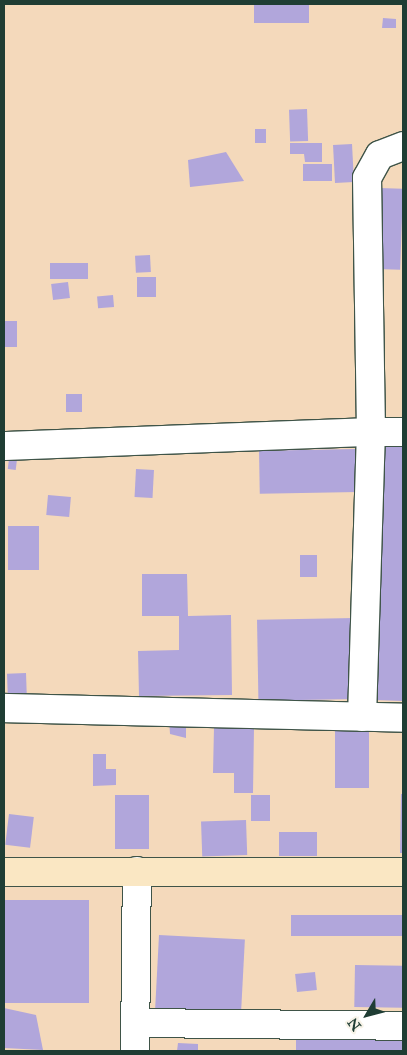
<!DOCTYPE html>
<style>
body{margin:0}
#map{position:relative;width:407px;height:1055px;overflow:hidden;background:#f4d9bb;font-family:"IM FELL Great Primer",serif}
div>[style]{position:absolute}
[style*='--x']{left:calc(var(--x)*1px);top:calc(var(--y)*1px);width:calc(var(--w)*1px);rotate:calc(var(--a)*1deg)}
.building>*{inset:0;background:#b1a6db;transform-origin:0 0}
.roads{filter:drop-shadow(1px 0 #3f5448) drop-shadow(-1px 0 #3f5448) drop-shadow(0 1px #3f5448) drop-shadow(0 -1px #3f5448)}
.street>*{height:28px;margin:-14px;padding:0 14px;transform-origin:14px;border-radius:14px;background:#fff}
.secondary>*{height:28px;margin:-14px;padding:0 14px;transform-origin:14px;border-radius:14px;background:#fae7c3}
span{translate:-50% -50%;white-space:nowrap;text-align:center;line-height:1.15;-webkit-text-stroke:4.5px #f7f3e8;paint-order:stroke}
.frame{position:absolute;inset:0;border:5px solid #1f3d34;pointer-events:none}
.north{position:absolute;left:342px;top:990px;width:50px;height:50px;-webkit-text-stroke:4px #f7f3e8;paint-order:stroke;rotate:233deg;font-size:14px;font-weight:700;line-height:20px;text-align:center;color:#1f3d34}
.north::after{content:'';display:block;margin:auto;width:18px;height:22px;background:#1f3d34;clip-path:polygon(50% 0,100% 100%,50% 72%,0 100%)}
</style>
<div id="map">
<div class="building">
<div style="left:254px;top:4px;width:55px;height:19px"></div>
<div style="clip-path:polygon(383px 18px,396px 19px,396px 28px,382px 28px)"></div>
<div style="left:307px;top:109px;width:32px;height:18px;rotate:88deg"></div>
<div style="left:255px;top:129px;width:11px;height:14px"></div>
<div style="clip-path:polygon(290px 143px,322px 143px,322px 162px,305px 162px,304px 154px,290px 154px)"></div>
<div style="left:352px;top:144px;width:38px;height:19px;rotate:87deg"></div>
<div style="clip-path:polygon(226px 152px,244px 181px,190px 187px,188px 160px)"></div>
<div style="left:303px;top:164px;width:29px;height:17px"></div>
<div style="left:379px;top:188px;width:24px;height:81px;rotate:2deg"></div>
<div style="left:150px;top:255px;width:17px;height:15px;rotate:87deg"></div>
<div style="left:50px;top:263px;width:38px;height:16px"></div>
<div style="left:137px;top:277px;width:19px;height:20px"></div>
<div style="left:68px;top:282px;width:16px;height:17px;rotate:83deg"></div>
<div style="left:113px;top:295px;width:12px;height:16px;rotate:85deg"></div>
<div style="left:4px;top:321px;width:13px;height:26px"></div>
<div style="left:66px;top:394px;width:16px;height:18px"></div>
<div style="clip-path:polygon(382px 437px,403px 438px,403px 701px,375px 700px)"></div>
<div style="left:357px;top:449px;width:43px;height:98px;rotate:89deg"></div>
<div style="left:9px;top:459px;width:8px;height:10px;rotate:7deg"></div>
<div style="left:136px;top:469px;width:18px;height:28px;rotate:3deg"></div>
<div style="left:48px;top:495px;width:23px;height:20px;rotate:5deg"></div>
<div style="left:8px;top:526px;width:31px;height:44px"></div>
<div style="left:300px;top:555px;width:17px;height:22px"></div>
<div style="clip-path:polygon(142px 574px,187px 574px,188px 616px,231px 615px,232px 695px,139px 696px,138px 651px,179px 650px,179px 616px,142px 616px)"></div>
<div style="left:355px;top:618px;width:81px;height:98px;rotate:89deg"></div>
<div style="left:26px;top:673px;width:27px;height:19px;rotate:88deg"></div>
<div style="clip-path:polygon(169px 719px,186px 719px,186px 738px,170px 734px)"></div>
<div style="clip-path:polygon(214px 727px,254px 728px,253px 793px,234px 793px,234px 773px,213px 773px)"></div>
<div style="left:335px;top:730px;width:34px;height:58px"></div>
<div style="clip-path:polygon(93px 754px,106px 754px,106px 769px,116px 769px,116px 785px,93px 786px)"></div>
<div style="clip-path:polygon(401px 794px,403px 794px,403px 853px,400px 853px)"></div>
<div style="left:115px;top:795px;width:34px;height:54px"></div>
<div style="left:251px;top:795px;width:19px;height:26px"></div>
<div style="left:9px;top:814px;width:25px;height:31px;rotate:7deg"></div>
<div style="left:246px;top:820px;width:35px;height:45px;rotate:88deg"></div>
<div style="left:279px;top:832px;width:38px;height:24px"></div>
<div style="left:4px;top:900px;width:85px;height:103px"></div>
<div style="left:403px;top:915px;width:21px;height:112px;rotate:90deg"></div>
<div style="left:159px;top:935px;width:86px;height:80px;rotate:3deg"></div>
<div style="left:355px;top:965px;width:48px;height:42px;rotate:1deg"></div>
<div style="left:315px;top:972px;width:18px;height:20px;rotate:84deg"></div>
<div style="clip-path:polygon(4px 1008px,36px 1015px,43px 1050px,4px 1048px)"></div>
<div style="left:403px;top:1036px;width:15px;height:107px;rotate:90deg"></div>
<div style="clip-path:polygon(178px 1043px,198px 1044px,198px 1051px,177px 1051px)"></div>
</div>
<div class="roads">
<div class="street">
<div style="--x:4;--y:446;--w:367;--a:-2.2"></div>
<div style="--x:371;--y:432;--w:254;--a:-90.9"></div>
<div style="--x:367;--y:178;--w:26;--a:-61"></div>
<div style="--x:380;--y:155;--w:25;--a:-21"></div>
<div style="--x:4;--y:708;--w:399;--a:1.4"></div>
<div style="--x:362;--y:717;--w:285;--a:-88.2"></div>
<div style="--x:371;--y:432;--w:32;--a:0"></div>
<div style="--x:136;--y:1023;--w:267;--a:0.6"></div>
<div style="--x:135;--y:1051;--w:180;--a:-89.4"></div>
</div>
<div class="secondary">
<div style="--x:4;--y:872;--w:399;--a:0"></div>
</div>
</div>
<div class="frame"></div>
<div class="north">N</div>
</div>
